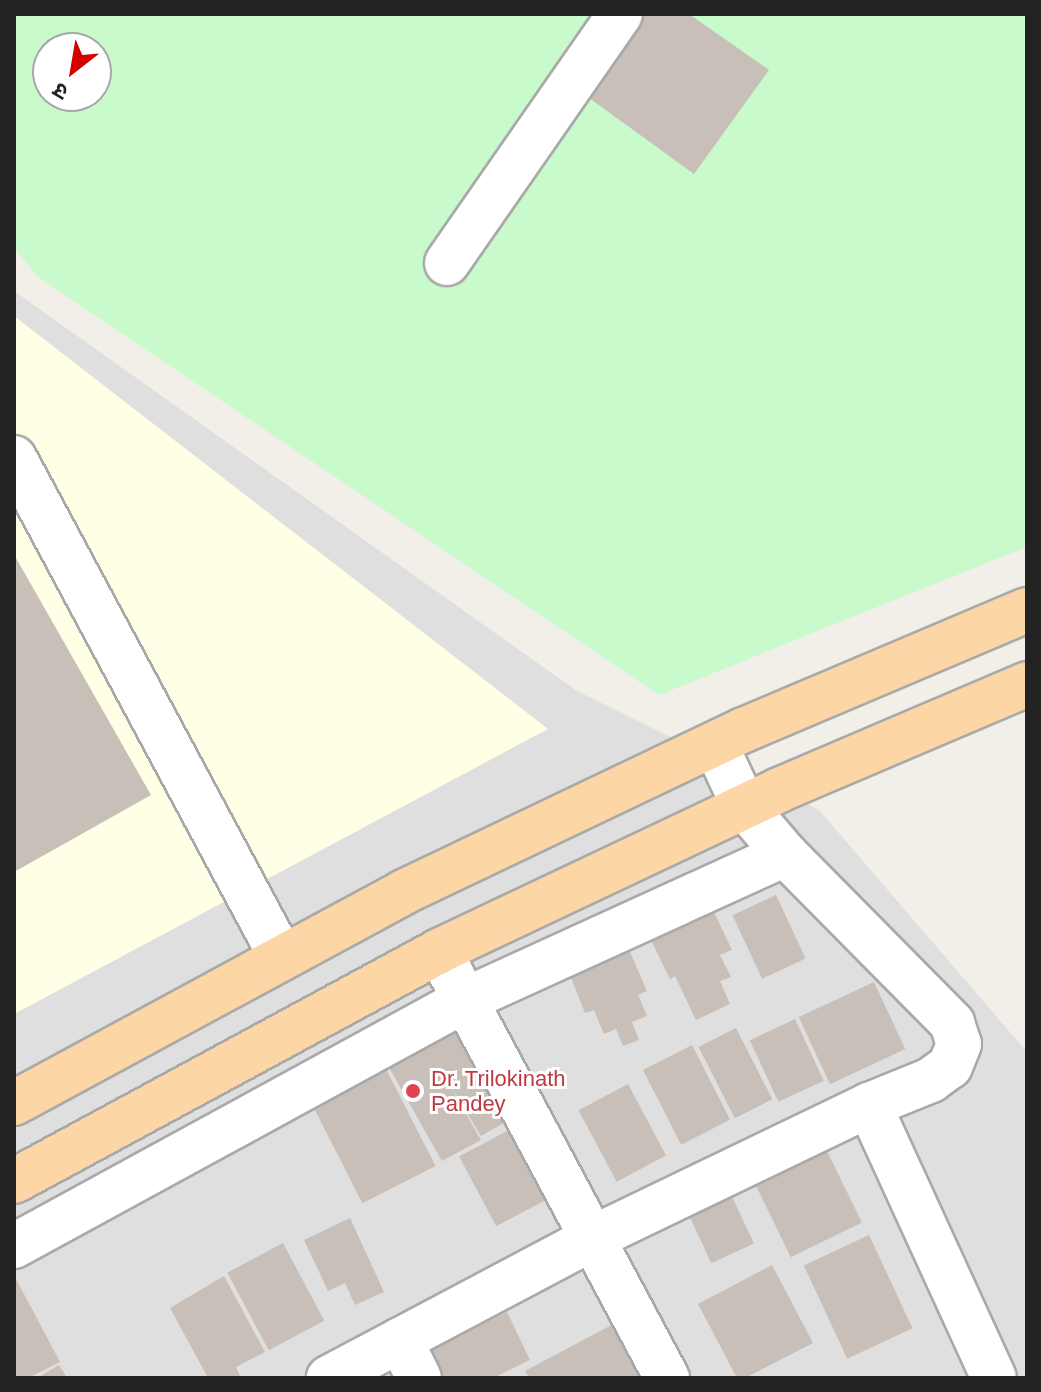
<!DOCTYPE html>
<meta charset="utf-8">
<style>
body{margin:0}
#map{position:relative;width:1041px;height:1392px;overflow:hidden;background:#f2efe9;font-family:Arial,"Noto Sans Devanagari",sans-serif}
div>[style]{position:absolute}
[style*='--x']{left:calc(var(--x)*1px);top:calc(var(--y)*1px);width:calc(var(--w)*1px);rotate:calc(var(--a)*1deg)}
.residential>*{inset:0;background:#e0dfdf}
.education>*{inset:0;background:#ffffe5}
.park>*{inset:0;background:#c8facc}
.building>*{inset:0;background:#c7bfb8;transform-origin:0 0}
.roads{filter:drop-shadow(2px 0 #a9a9a9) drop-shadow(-2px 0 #a9a9a9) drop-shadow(0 2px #a9a9a9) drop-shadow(0 -2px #a9a9a9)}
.minor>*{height:44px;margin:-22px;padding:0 22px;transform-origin:22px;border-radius:22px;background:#fff}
.major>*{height:44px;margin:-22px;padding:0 22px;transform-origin:22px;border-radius:22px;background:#fcd6a4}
.dots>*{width:22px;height:22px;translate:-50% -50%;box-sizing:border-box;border:4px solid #fff;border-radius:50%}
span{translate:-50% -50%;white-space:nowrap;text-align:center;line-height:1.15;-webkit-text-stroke:6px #fff;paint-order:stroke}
.health-label{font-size:22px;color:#be3a42}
.left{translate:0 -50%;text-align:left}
.frame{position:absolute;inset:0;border:16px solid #222;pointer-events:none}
.north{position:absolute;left:32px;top:32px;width:80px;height:80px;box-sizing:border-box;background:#fff;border:2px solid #a7a7a7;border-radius:50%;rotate:211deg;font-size:22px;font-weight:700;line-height:32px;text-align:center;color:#222}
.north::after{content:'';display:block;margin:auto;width:28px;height:36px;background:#d40000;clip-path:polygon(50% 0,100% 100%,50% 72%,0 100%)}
</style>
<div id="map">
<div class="residential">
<div style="clip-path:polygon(14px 291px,577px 691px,819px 810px,1027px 1052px,1027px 1378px,14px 1378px)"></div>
</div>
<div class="education">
<div style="clip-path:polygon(14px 316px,548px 729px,14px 1014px)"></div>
</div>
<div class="park">
<div style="clip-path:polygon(evenodd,14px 14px,1027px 14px,1027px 547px,659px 695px,38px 277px,14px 248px,14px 14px,48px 48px,96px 48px,96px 96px,48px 96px,48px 48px)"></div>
</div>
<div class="building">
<div style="clip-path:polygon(626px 14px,689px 14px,769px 70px,694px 174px,574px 87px)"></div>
<div style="clip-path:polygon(16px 558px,151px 795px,14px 872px,14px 560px)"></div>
<div style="left:776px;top:895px;width:70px;height:48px;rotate:65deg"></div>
<div style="clip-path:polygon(713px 910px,732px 950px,720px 955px,731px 977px,720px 981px,730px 1004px,696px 1020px,675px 976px,670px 979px,651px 940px)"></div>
<div style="clip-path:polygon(630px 952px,647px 991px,638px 995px,647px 1016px,632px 1022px,639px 1040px,623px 1046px,616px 1029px,604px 1034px,594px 1010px,585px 1013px,570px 975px)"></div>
<div style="left:874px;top:982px;width:74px;height:83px;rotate:65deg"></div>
<div style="clip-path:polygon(450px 1016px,512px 1118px,481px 1136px,442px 1072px,481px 1140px,442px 1161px,382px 1055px)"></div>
<div style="left:795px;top:1019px;width:68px;height:50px;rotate:65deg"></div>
<div style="left:736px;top:1028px;width:80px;height:42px;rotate:63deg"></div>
<div style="left:692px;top:1045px;width:84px;height:55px;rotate:63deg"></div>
<div style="left:381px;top:1059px;width:120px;height:82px;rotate:63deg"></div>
<div style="left:628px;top:1084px;width:81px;height:56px;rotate:62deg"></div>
<div style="left:528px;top:1120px;width:79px;height:78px;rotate:62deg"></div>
<div style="left:825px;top:1147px;width:84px;height:79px;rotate:64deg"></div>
<div style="left:729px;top:1190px;width:59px;height:47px;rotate:65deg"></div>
<div style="clip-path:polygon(350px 1218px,384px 1292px,355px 1305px,345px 1283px,328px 1291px,304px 1240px)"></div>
<div style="left:869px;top:1235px;width:103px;height:72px;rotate:65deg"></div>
<div style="left:283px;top:1243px;width:88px;height:63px;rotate:62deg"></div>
<div style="clip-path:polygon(772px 1265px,813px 1343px,745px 1378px,737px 1378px,698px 1304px)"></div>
<div style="clip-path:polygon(14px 1275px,60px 1362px,28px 1378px,14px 1378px)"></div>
<div style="clip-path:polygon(224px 1276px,265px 1352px,236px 1367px,241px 1378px,208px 1378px,170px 1308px)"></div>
<div style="clip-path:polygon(507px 1312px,530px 1360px,493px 1378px,435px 1378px,423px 1353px)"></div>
<div style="clip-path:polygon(619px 1321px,644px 1378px,529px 1378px,525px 1371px)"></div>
<div style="clip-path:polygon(59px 1365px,67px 1378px,37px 1378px)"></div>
</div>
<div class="roads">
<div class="minor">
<div style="--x:447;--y:263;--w:303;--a:-55.2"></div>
<div style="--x:14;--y:458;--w:567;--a:61.81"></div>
<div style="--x:715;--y:744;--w:68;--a:64.9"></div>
<div style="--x:744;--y:806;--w:63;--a:49.5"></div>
<div style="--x:439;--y:951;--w:484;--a:61.9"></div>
<div style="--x:869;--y:1105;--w:300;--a:65.4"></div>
<div style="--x:14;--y:1246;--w:514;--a:-28.61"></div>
<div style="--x:465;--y:1000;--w:352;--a:-24.5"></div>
<div style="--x:785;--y:854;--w:238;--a:45.3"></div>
<div style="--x:952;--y:1023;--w:22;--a:72"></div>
<div style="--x:959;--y:1044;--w:24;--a:112"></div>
<div style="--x:950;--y:1066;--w:24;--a:144"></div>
<div style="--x:931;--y:1080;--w:67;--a:158"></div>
<div style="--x:869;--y:1105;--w:306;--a:154.3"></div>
<div style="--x:593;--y:1238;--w:299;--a:152.1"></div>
<div style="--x:400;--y:1340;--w:42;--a:63.4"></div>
</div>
<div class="major">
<div style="--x:14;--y:1103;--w:443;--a:-28.4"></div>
<div style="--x:404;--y:892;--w:377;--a:-25.5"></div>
<div style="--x:744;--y:730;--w:307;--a:-23"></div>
<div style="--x:14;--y:1181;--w:483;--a:-28.4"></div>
<div style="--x:439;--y:951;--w:376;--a:-25.3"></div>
<div style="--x:779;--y:790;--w:270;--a:-23.1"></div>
</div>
</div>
<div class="dots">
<div style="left:413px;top:1091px;background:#e0444e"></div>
</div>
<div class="health-label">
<span class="left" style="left:431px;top:1091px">Dr. Trilokinath<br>Pandey</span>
</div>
<div class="frame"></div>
<div class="north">उ</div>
</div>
